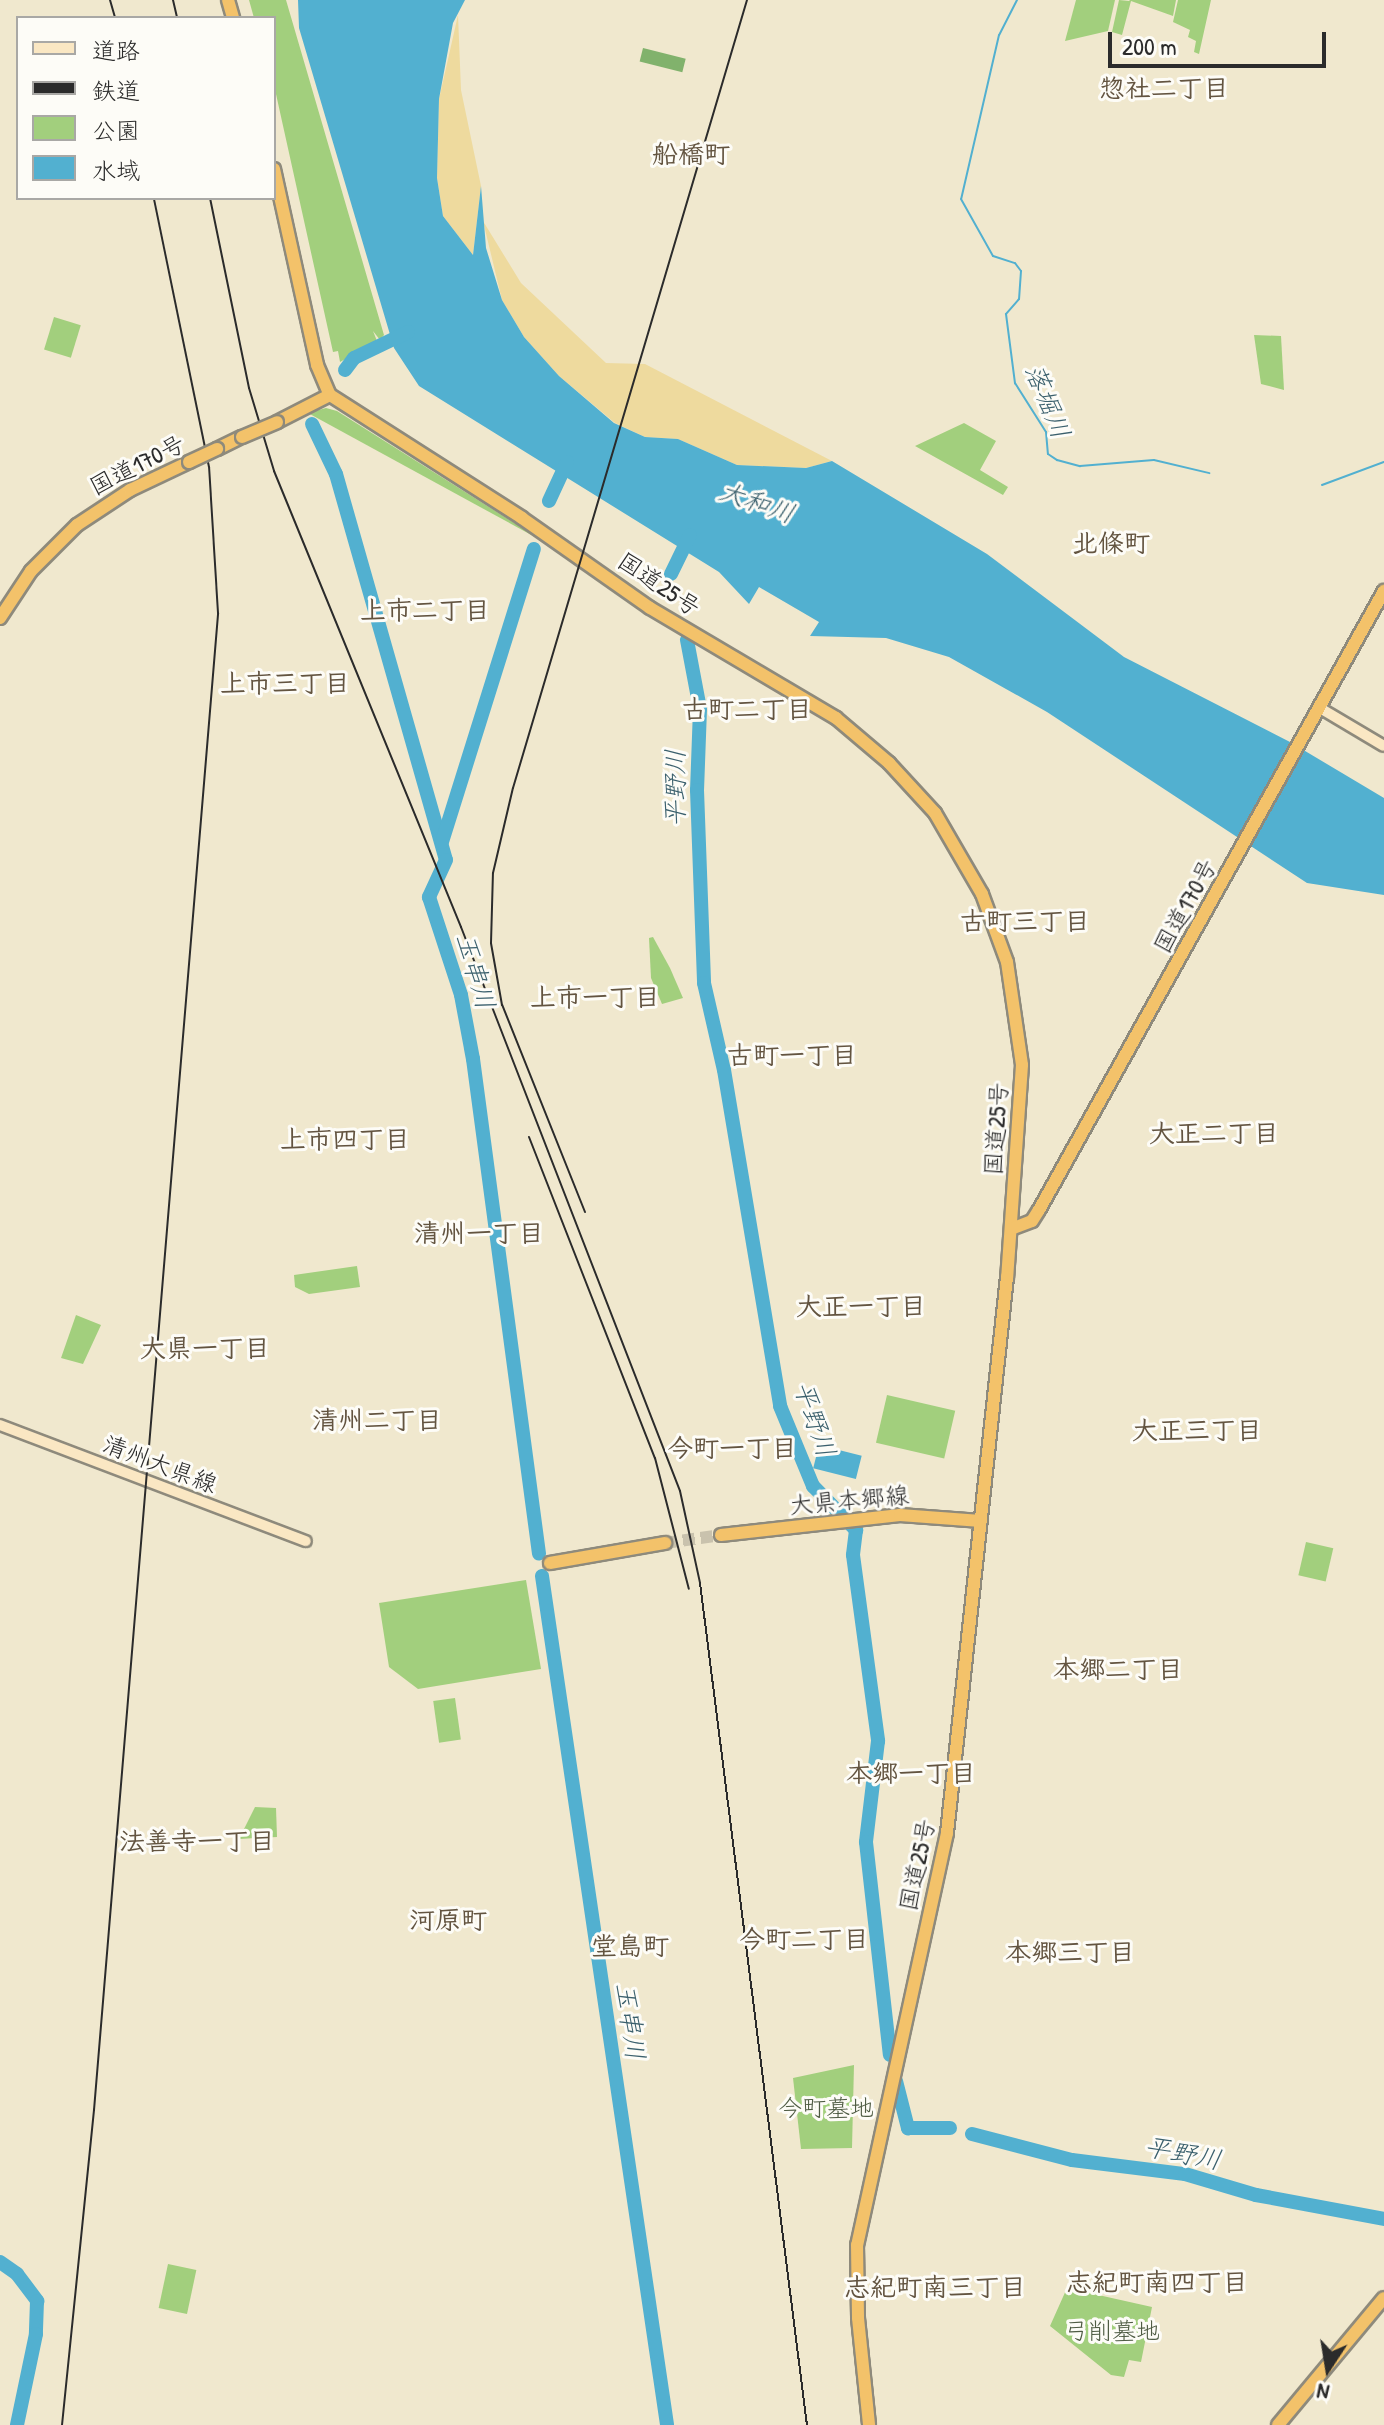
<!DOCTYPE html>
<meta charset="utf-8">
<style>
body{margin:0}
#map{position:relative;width:1384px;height:2425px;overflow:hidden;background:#f0e8ce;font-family:"Patrick Hand","Klee One",sans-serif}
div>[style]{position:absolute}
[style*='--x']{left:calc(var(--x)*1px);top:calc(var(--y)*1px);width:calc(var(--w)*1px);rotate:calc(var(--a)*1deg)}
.green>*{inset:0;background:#a2cf7d;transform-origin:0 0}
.forest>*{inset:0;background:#81b26c;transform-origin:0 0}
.sand>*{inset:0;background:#eeda9e}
.water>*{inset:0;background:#52b0d0;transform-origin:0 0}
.stream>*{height:2px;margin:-1px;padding:0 1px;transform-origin:1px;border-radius:1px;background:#52b0d0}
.river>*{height:14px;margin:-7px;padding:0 7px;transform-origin:7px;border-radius:7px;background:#52b0d0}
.trunk-tunnel>*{height:12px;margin-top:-6px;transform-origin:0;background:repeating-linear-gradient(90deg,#c9c2ad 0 12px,transparent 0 18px)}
.roads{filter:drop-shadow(2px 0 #8e8a7c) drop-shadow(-2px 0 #8e8a7c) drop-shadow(0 2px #8e8a7c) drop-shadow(0 -2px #8e8a7c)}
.secondary>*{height:10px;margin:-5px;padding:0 5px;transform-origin:5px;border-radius:5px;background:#fae7c3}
.trunk>*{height:12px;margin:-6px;padding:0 6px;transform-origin:6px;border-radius:6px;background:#f3c26a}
.rail>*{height:2px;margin:-1px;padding:0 1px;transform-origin:1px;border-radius:1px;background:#2b2b2b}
.bridges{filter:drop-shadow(2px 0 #8e8a7c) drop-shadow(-2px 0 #8e8a7c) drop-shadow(0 2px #8e8a7c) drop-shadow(0 -2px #8e8a7c)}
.trunk-bridge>*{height:12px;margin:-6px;padding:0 6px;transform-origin:6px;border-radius:6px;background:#f3c26a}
span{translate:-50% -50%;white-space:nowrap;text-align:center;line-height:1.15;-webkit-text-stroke:6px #fdfcf7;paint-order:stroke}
.street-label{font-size:24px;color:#2b2b2b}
.park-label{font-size:24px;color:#4f5c44}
.neighbourhood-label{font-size:26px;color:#635440;font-weight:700}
.water-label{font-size:26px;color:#3b606d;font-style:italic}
.legend{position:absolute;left:16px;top:16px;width:260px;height:184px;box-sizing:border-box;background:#fdfcf7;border:2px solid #a9a8a5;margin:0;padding:10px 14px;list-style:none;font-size:24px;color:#2b2b2b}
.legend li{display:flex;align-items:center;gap:16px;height:40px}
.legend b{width:40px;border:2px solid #a9a8a5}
.north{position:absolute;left:1288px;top:2329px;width:80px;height:80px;-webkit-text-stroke:6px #fdfcf7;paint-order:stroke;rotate:192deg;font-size:22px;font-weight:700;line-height:32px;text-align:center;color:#2b2b2b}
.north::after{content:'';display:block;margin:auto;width:28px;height:36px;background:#2b2b2b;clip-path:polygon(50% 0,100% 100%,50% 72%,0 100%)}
.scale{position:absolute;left:1108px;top:32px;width:218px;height:36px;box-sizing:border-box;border:4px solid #2b2b2b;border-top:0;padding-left:10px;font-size:24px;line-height:28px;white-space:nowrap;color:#2b2b2b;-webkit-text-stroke:6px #fdfcf7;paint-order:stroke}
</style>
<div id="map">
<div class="green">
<div style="clip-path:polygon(249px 0,286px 0,384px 335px,380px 340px,373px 331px,377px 341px,340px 362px,338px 351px,333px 352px,274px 85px,274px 18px,254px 18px)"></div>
<div style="clip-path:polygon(1076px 0,1115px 0,1108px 31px,1065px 41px)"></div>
<div style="clip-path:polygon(1119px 0,1129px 1px,1130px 0,1176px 0,1173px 16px,1131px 1px,1122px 35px,1112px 32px)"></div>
<div style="clip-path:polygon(1178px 0,1211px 0,1199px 54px,1194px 52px,1196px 41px,1188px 37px,1190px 30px,1173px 22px)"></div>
<div style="left:54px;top:317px;width:28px;height:34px;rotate:17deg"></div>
<div style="clip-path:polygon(1254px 335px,1281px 336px,1284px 390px,1261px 384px)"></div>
<div style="clip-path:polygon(326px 408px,337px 411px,546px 543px,308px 413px)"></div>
<div style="clip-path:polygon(964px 423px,996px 441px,980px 470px,1008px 487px,1003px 495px,915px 446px)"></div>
<div style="clip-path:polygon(653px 937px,670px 968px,683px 998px,662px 1004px,651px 978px,649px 938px)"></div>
<div style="clip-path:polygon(357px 1266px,360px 1287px,309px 1294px,295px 1287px,294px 1275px)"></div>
<div style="clip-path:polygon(76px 1315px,101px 1325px,83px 1364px,61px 1358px)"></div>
<div style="left:887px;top:1395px;width:70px;height:49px;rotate:13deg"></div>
<div style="left:1306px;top:1542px;width:28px;height:34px;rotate:13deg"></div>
<div style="clip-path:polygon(526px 1580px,541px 1669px,418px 1689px,389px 1667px,379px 1603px)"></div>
<div style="left:455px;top:1698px;width:42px;height:22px;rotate:82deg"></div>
<div style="clip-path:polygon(255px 1807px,276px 1808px,277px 1837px,239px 1839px)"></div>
<div style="clip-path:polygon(854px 2065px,852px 2148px,801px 2149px,793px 2078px)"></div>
<div style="left:168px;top:2264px;width:29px;height:45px;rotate:12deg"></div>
<div style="clip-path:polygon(1067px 2288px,1152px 2307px,1141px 2362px,1129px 2360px,1124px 2377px,1111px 2375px,1050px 2326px)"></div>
</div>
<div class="forest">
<div style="left:643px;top:48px;width:44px;height:14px;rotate:14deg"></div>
</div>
<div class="sand">
<div style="clip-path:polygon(458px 15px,461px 90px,481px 186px,473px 255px,443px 216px,437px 178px,439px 99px)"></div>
<div style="clip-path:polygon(483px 221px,521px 283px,606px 363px,645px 364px,832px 461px,806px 468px,737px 465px,678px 439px,645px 437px,615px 423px,559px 376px,524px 337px,502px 300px)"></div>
</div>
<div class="water">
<div style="clip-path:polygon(298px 0,465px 0,453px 23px,439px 99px,437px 178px,443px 216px,473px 255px,481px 186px,486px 248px,502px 300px,524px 337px,559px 376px,614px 423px,645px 437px,678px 439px,737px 465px,806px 468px,832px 461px,987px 554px,1124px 657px,1290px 742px,1384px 798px,1384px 895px,1307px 883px,1047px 712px,949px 657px,886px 638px,810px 636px,819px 622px,759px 587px,749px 604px,719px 572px,419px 386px,394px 348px,299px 28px)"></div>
<div style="left:819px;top:1445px;width:44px;height:24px;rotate:14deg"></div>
</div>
<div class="stream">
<div style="--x:1017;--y:0;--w:39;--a:117"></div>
<div style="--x:999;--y:35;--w:168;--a:103"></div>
<div style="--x:961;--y:199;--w:65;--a:60.7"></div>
<div style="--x:993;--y:256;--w:23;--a:18"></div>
<div style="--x:1015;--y:263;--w:10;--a:53"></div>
<div style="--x:1021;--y:271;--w:28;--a:94"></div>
<div style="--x:1019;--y:299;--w:20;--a:131"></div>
<div style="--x:1006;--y:314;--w:70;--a:82.6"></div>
<div style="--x:1015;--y:383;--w:58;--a:57.7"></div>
<div style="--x:1046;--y:432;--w:22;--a:85"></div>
<div style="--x:1048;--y:454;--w:11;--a:34"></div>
<div style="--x:1057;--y:460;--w:24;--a:15"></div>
<div style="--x:1080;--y:466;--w:74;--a:-4.6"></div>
<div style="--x:1154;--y:460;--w:57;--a:13.3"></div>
<div style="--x:1322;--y:485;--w:66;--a:-20.4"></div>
</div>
<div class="river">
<div style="--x:345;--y:370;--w:15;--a:-53"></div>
<div style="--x:354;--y:358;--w:60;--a:-25.7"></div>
<div style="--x:312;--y:424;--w:55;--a:64.4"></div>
<div style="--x:336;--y:474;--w:401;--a:74.1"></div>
<div style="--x:446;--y:860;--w:41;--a:114.7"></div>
<div style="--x:429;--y:897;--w:103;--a:71.9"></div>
<div style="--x:461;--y:995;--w:65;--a:79.4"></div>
<div style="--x:473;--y:1059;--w:499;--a:82.4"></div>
<div style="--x:549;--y:501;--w:43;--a:-65.2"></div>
<div style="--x:671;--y:574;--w:43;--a:-64"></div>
<div style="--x:687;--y:640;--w:70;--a:79.3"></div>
<div style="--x:700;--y:709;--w:81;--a:92.1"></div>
<div style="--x:697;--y:790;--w:193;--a:87.9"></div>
<div style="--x:704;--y:983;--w:89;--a:77.1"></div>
<div style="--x:724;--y:1070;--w:341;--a:80.5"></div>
<div style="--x:780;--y:1406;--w:87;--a:67.6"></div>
<div style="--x:813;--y:1486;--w:62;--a:45.7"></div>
<div style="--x:856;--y:1530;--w:25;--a:97"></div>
<div style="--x:853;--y:1555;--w:188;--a:82.3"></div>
<div style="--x:878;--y:1741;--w:102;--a:96.8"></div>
<div style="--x:866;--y:1842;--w:214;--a:83.6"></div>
<div style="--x:442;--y:842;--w:307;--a:-72.6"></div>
<div style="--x:542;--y:1576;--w:858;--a:81.62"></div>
<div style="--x:896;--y:2081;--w:49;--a:75.7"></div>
<div style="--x:908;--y:2128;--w:42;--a:0"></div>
<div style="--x:972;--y:2134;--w:103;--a:14.6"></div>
<div style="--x:1072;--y:2160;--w:114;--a:7.1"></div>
<div style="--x:1185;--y:2174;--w:74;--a:16.5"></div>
<div style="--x:1256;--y:2195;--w:130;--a:10.6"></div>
<div style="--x:0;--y:2262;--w:21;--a:35"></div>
<div style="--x:17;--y:2274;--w:34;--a:53"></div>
<div style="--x:37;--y:2301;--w:33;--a:92"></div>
<div style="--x:36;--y:2334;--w:93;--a:101.8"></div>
</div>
<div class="trunk-tunnel">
<div style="--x:665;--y:1543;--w:57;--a:-8.1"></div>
</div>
<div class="roads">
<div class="secondary">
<div style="--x:1320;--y:708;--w:74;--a:30.7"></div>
<div style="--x:0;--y:1425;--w:327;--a:20.8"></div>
</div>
<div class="trunk">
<div style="--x:228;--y:0;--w:19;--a:74"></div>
<div style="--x:274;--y:169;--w:201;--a:77.6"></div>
<div style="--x:317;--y:365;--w:33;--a:67"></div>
<div style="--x:330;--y:395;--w:228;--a:32.6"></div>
<div style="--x:522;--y:518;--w:156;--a:35.1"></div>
<div style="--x:650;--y:608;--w:216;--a:30.6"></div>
<div style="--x:836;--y:718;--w:70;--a:40.3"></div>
<div style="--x:889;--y:763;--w:68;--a:47.4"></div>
<div style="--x:935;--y:813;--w:94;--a:59.9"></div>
<div style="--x:982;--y:894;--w:72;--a:69.8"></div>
<div style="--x:1007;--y:962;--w:104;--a:81.7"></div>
<div style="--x:1022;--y:1065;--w:213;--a:94"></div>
<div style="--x:1007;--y:1277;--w:559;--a:96.16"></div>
<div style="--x:947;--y:1833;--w:422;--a:102.3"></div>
<div style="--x:857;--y:2245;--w:73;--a:89.2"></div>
<div style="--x:858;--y:2318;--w:108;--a:84.1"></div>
<div style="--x:277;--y:422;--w:59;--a:-27"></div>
<div style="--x:217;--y:449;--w:28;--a:-26"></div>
<div style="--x:0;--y:618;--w:56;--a:-56.6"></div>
<div style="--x:31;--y:571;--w:65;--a:-45"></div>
<div style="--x:77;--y:525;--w:64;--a:-33.4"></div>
<div style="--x:130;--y:490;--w:65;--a:-25.4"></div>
<div style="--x:1011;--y:1229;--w:22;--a:-21"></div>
<div style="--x:1032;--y:1221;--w:13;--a:-58"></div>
<div style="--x:1039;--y:1210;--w:709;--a:-60.87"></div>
<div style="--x:721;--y:1535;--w:180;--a:-6.4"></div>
<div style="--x:900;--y:1515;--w:81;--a:4.2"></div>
<div style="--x:550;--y:1563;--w:117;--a:-9.9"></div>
<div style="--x:1278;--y:2425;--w:165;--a:-50.2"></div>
</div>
</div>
<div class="rail">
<div style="--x:110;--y:0;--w:19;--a:74"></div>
<div style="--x:173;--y:0;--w:18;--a:77"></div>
<div style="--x:210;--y:198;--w:194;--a:78.4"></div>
<div style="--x:249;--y:388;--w:87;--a:73.2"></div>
<div style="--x:274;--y:471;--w:493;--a:67.7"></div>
<div style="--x:461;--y:927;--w:605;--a:68.78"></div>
<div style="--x:680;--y:1491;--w:94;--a:77.7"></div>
<div style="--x:700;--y:1583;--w:849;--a:82.76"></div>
<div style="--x:529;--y:1137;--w:345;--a:68.6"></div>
<div style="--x:655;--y:1458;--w:135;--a:75.5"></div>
<div style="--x:585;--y:1212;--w:223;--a:-111.8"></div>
<div style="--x:502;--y:1005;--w:63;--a:-100.1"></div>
<div style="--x:491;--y:943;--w:70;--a:-88.4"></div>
<div style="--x:493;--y:873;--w:87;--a:-76.8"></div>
<div style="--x:513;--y:788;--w:822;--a:-73.46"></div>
<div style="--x:62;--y:2425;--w:317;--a:-84.2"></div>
<div style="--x:94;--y:2110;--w:1502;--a:-85.26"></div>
<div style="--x:218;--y:613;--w:146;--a:-93.5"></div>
<div style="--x:209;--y:467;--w:275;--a:-101.6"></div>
</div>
<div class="bridges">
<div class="trunk-bridge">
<div style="--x:242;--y:437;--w:38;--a:-23"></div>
<div style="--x:189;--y:462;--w:31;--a:-25"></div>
</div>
</div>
<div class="street-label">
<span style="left:137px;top:465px;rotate:-27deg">国道170号</span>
<span style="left:659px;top:584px;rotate:34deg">国道25号</span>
<span style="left:1185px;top:906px;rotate:-61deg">国道170号</span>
<span style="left:996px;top:1129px;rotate:-86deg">国道25号</span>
<span style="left:160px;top:1464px;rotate:21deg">清州大県線</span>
<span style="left:849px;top:1500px;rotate:-5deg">大県本郷線</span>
<span style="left:917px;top:1865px;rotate:-78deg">国道25号</span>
</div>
<div class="park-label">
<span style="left:826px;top:2108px">今町墓地</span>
<span style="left:1112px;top:2331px">弓削墓地</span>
</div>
<div class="neighbourhood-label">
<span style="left:1164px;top:88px">惣社二丁目</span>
<span style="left:691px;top:154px">船橋町</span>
<span style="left:1111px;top:543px">北條町</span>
<span style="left:425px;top:610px">上市二丁目</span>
<span style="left:285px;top:683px">上市三丁目</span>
<span style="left:747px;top:709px">古町二丁目</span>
<span style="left:1025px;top:921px">古町三丁目</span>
<span style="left:595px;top:997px">上市一丁目</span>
<span style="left:792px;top:1055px">古町一丁目</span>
<span style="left:1214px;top:1133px">大正二丁目</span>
<span style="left:345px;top:1139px">上市四丁目</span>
<span style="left:479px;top:1233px">清州一丁目</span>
<span style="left:861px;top:1306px">大正一丁目</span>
<span style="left:205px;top:1348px">大県一丁目</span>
<span style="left:377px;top:1420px">清州二丁目</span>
<span style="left:1197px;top:1430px">大正三丁目</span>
<span style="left:732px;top:1448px">今町一丁目</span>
<span style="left:1118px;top:1669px">本郷二丁目</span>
<span style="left:911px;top:1773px">本郷一丁目</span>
<span style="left:197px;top:1841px">法善寺一丁目</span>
<span style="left:448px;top:1920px">河原町</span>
<span style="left:804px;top:1939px">今町二丁目</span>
<span style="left:630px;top:1946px">堂島町</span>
<span style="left:1070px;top:1952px">本郷三丁目</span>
<span style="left:1157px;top:2282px">志紀町南四丁目</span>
<span style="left:935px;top:2287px">志紀町南三丁目</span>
</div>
<div class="water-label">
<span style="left:1048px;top:401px;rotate:68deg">落堀川</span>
<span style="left:757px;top:502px;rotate:19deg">大和川</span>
<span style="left:675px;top:788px;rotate:-90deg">平野川</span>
<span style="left:476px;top:971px;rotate:74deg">玉串川</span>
<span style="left:815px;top:1419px;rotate:71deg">平野川</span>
<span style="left:631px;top:2021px;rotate:82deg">玉串川</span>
<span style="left:1183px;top:2153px;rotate:11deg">平野川</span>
</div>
<ul class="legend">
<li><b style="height:10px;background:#fae7c3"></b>道路</li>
<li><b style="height:10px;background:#2b2b2b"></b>鉄道</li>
<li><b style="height:22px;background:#a2cf7d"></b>公園</li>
<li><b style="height:22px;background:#52b0d0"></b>水域</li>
</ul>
<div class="north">N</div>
<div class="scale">200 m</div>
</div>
